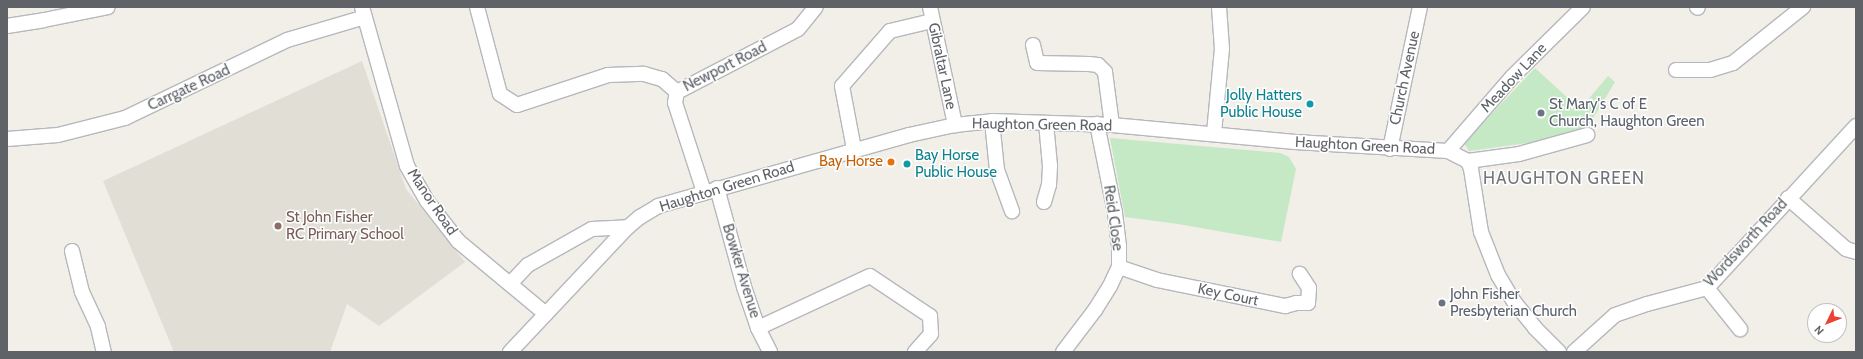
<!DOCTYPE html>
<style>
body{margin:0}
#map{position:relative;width:1863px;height:359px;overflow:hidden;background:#f1efe8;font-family:Cabin,sans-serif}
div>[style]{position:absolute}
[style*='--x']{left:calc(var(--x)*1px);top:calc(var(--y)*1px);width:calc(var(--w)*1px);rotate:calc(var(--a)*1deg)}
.education>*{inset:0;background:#e1ded6}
.green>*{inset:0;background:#c5e8c5}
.roads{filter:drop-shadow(1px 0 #b5b8bc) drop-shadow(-1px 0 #b5b8bc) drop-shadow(0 1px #b5b8bc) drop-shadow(0 -1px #b5b8bc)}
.street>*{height:14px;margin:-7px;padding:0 7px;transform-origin:7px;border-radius:7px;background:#fff}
.dots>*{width:11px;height:11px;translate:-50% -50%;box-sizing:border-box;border:2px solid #fff;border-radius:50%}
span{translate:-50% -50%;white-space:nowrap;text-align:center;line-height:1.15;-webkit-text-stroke:3px #fff;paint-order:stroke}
.street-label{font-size:15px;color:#5f6368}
.culture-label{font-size:15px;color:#0d838f}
.right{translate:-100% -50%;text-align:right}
.left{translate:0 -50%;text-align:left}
.worship-label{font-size:15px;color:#5b616d}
.food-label{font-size:15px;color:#c56008}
.education-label{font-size:15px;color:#785e54}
.quarter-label{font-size:17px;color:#70757a;letter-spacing:1px}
.frame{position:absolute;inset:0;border:8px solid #5f6368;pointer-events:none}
.north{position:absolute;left:1807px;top:303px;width:40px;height:40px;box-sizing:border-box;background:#fff;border:1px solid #bfc1c3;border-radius:50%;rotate:227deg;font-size:11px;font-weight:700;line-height:16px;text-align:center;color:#5f6368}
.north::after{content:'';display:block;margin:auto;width:14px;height:18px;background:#ea4335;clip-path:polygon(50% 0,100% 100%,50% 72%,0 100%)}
</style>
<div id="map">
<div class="education">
<div style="clip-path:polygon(362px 61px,406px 189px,465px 262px,379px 326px,347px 304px,330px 352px,174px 352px,103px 181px)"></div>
</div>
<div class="green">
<div style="clip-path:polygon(1535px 68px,1580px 109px,1608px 76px,1615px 82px,1586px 130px,1536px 142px,1469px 151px,1464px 143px)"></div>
<div style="clip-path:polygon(1110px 138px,1280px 153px,1289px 157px,1296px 169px,1281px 242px,1178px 224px,1125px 217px)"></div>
</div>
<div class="roads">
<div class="street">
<div style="--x:362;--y:7;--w:165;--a:74.2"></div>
<div style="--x:407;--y:166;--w:40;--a:60.3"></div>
<div style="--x:427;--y:201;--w:51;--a:52.2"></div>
<div style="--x:458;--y:241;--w:114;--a:39.7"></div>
<div style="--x:477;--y:7;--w:90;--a:75.2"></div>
<div style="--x:500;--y:94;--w:20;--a:33"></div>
<div style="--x:517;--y:105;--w:96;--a:-18.2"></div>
<div style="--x:608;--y:75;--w:36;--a:-2"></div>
<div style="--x:644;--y:74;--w:19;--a:16"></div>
<div style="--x:662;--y:79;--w:20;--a:41"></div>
<div style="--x:930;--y:7;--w:121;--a:78"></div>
<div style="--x:1697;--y:7;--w:1;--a:45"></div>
<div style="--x:7;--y:26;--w:37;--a:-9"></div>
<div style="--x:44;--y:20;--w:65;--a:-11.5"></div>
<div style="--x:1033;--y:45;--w:18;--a:77"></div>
<div style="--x:1037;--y:63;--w:52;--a:1.1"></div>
<div style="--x:1089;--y:64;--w:9;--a:6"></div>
<div style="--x:1098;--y:65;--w:10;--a:45"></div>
<div style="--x:1105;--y:72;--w:53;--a:82.5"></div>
<div style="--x:1676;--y:70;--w:34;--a:0"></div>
<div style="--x:1710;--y:70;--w:24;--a:-17"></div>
<div style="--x:1733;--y:63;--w:90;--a:-38.7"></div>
<div style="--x:992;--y:121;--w:49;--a:84.2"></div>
<div style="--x:997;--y:170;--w:44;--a:69.9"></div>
<div style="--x:1214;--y:133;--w:84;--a:-84.6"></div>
<div style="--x:1222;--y:49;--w:42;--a:-94.1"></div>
<div style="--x:7;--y:139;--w:51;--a:-4.5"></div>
<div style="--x:58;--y:135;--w:69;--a:-14.2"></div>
<div style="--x:125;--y:118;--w:180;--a:-25.7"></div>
<div style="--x:287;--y:40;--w:81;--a:-16.4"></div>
<div style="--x:854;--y:149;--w:64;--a:-100.8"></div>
<div style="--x:842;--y:86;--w:73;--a:-48.9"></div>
<div style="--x:890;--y:31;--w:43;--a:-13.4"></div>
<div style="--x:1390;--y:149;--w:145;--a:-78.1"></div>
<div style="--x:1448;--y:151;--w:99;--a:-49.1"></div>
<div style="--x:1513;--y:76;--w:98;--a:-44.6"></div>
<div style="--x:1468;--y:161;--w:51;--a:-7.8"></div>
<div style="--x:1519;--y:154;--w:71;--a:-15.6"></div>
<div style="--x:717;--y:188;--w:103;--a:74.7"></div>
<div style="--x:744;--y:287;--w:43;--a:71.1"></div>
<div style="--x:758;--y:328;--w:27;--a:63"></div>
<div style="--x:704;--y:192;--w:94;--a:-108"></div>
<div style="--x:675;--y:103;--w:11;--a:-80"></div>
<div style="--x:677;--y:92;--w:136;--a:-27.5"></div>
<div style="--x:798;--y:29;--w:28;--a:-51"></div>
<div style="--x:1788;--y:198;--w:77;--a:41.3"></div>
<div style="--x:1846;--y:249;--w:10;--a:17"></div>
<div style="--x:1044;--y:202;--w:18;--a:-74"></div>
<div style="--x:1049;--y:185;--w:19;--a:-87"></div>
<div style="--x:1050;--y:166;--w:43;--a:-95.3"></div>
<div style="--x:72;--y:251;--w:42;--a:76.3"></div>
<div style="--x:82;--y:292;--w:38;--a:65"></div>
<div style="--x:98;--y:327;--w:26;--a:77"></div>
<div style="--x:1119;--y:267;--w:40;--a:18.9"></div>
<div style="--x:1157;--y:280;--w:131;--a:11.5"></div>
<div style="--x:1285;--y:306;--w:11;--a:-15"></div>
<div style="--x:1296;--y:303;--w:12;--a:0"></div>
<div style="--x:1308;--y:303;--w:15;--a:-86"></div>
<div style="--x:1309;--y:288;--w:17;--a:-123"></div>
<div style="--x:510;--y:284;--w:26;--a:-47"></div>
<div style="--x:528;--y:265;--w:73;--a:-29.4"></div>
<div style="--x:592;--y:229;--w:36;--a:-3"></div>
<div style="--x:1707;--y:288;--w:53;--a:51.2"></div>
<div style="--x:758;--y:328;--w:123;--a:-24.9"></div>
<div style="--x:870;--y:276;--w:72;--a:33.7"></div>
<div style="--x:930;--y:316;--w:18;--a:87"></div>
<div style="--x:931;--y:334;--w:24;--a:132"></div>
<div style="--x:510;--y:352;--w:172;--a:-46.7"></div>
<div style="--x:628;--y:227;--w:16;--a:-40"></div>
<div style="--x:640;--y:217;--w:21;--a:-31"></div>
<div style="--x:658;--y:206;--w:261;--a:-15.8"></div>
<div style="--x:909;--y:135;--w:47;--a:-12.3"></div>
<div style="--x:955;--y:125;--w:37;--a:-6"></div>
<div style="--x:992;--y:121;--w:120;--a:1.9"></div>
<div style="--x:1112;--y:125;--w:184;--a:5.3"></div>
<div style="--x:1295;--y:142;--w:153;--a:3.4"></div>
<div style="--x:1448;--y:151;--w:22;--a:27"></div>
<div style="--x:1468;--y:161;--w:9;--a:69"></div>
<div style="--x:1471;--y:169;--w:64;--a:81"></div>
<div style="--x:1481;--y:232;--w:46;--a:68.4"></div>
<div style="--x:1498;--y:275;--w:33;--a:59"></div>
<div style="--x:1515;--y:303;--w:32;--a:51"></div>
<div style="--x:1535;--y:328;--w:34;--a:45"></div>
<div style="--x:1063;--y:352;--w:53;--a:-52.7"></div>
<div style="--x:1095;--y:310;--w:28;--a:-58"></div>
<div style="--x:1110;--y:286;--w:21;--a:-65"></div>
<div style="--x:1119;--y:267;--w:21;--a:-90"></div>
<div style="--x:1119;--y:246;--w:33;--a:-97"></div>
<div style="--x:1115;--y:213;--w:91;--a:-101.4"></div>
<div style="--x:1574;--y:352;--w:55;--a:-42.1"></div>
<div style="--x:1615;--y:315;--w:34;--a:-19"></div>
<div style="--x:1647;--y:304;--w:62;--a:-14.9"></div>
<div style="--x:1707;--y:288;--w:220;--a:-47.4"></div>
</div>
</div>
<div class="dots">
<div style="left:1310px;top:104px;background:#0f9aa8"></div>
<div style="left:1541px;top:113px;background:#6b7280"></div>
<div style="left:891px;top:162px;background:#e8710a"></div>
<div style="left:907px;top:164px;background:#0f9aa8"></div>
<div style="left:278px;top:226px;background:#8d6e63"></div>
<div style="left:1442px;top:303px;background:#6b7280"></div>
</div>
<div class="street-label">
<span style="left:942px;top:66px;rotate:78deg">Gibraltar Lane</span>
<span style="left:725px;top:67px;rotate:-27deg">Newport Road</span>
<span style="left:1405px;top:78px;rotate:-78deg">Church Avenue</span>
<span style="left:1514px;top:78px;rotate:-47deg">Meadow Lane</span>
<span style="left:189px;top:88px;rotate:-25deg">Carrgate Road</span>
<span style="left:1042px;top:125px;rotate:1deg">Haughton Green Road</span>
<span style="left:1365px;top:146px;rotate:3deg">Haughton Green Road</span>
<span style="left:727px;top:187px;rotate:-17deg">Haughton Green Road</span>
<span style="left:432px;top:202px;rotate:56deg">Manor Road</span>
<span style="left:1113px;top:218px;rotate:82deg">Reid Close</span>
<span style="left:1746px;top:243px;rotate:-47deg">Wordsworth Road</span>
<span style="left:741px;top:271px;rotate:73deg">Bowker Avenue</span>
<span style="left:1228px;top:295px;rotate:12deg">Key Court</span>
</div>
<div class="culture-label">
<span class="right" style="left:1302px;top:104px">Jolly Hatters<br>Public House</span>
<span class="left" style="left:915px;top:164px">Bay Horse<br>Public House</span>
</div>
<div class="worship-label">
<span class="left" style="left:1549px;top:113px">St Mary's C of E<br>Church, Haughton Green</span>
<span class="left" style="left:1450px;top:303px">John Fisher<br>Presbyterian Church</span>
</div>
<div class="food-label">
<span class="right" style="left:883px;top:162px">Bay Horse</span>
</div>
<div class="education-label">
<span class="left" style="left:286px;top:226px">St John Fisher<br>RC Primary School</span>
</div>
<div class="quarter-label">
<span style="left:1564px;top:179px">HAUGHTON GREEN</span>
</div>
<div class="frame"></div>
<div class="north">N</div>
</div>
